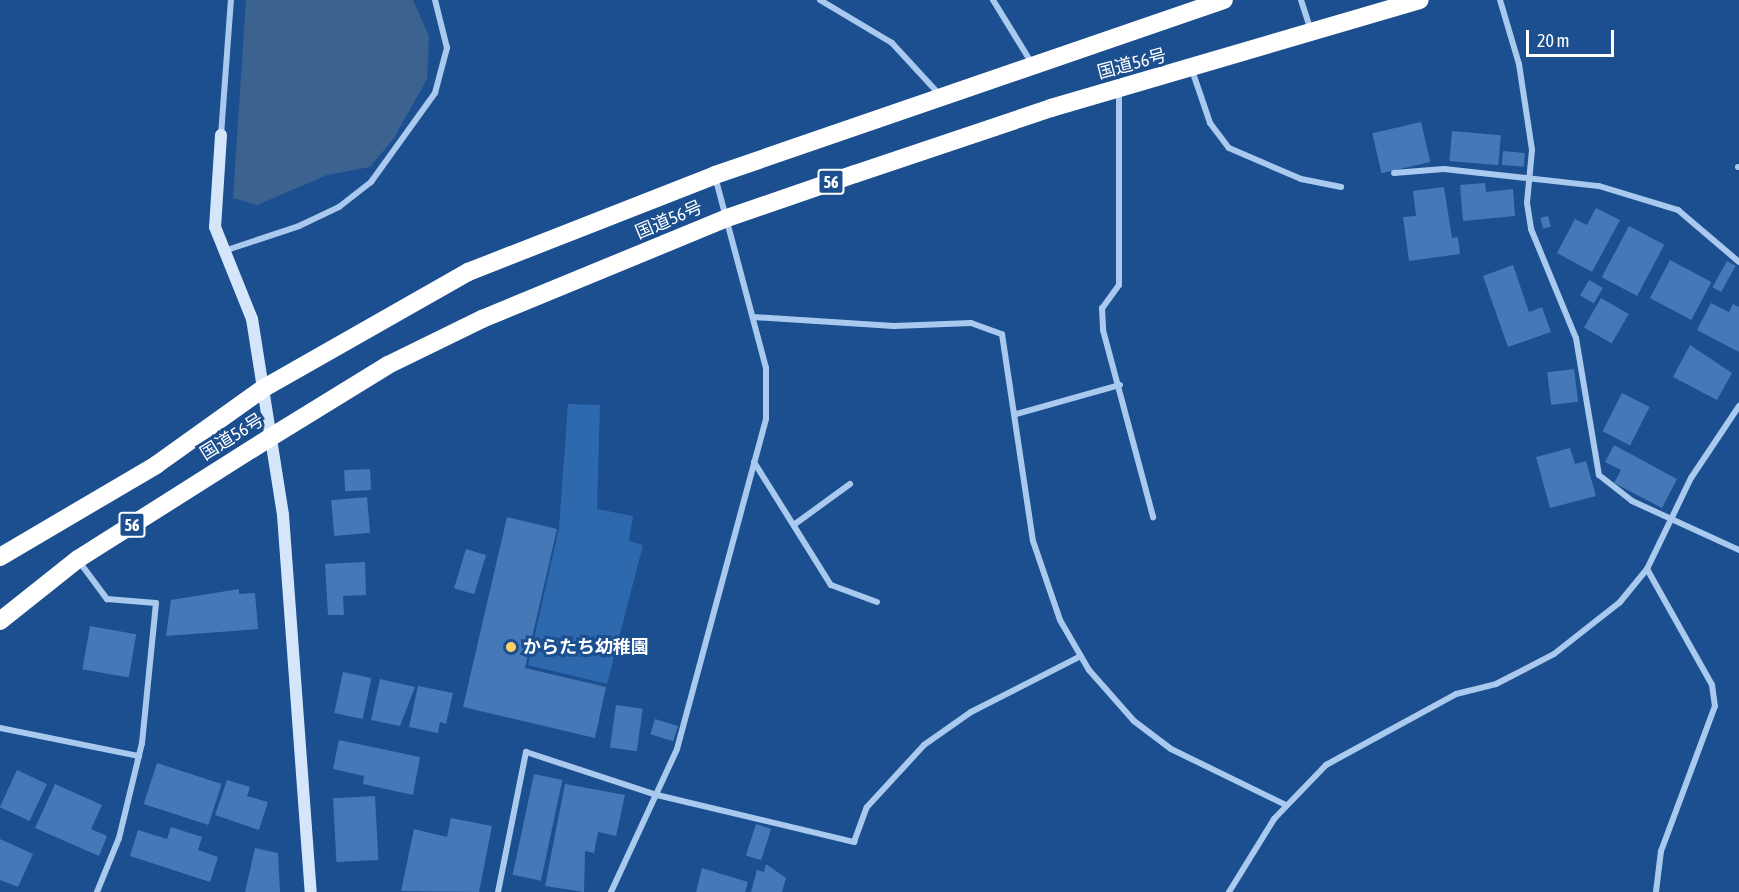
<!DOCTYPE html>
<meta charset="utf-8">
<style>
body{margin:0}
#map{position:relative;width:1739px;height:892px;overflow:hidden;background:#1b4f8f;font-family:"Asap Condensed","Noto Sans JP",sans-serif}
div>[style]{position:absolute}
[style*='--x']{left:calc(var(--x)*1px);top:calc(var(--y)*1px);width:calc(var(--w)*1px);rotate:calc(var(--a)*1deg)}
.green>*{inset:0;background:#2e69ad}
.water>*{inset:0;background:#3c6290}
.building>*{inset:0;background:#4478b7;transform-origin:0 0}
.street>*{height:6px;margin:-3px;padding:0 3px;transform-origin:3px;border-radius:3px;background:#a9c9ee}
.secondary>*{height:12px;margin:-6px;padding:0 6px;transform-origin:6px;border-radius:6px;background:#d6e6fa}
.highway>*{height:18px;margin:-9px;padding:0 9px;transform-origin:9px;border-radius:9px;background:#fff}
.dots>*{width:16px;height:16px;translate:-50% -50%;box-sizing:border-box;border:3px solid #1b4f8f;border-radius:50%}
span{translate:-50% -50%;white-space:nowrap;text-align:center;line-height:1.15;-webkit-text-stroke:6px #1b4f8f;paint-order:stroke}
.shield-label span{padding:2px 4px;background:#1b4f8f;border:2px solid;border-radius:4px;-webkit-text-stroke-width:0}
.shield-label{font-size:16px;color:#fff;font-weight:700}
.street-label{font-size:18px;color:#fff}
.poi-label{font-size:18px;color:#fff;font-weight:700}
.left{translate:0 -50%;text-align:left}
.scale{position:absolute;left:1526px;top:30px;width:88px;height:27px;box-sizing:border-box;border:3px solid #fff;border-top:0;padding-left:8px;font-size:18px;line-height:21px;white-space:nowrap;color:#fff;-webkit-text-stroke:4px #1b4f8f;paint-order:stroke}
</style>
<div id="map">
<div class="green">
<div style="clip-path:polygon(568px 404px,600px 405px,597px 509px,633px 516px,629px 541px,643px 545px,607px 684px,528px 665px,559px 528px)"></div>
</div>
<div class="water">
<div style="clip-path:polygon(246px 0,413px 0,429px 36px,427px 79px,394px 138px,370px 167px,327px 175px,257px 205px,233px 198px)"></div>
</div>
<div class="building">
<div style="left:1421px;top:122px;width:41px;height:50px;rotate:77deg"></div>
<div style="left:1452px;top:131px;width:49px;height:30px;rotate:5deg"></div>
<div style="left:1503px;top:151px;width:22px;height:14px;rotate:5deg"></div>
<div style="clip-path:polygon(1485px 183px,1486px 192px,1513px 189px,1515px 216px,1463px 221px,1460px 185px)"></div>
<div style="clip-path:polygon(1444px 187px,1452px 238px,1458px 237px,1460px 254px,1409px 261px,1403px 217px,1416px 216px,1413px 191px)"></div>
<div style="clip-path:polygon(1596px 208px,1620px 220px,1592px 272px,1557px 253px,1575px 219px,1587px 225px)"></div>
<div style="left:1548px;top:216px;width:11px;height:8px;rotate:75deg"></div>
<div style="left:1629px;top:226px;width:40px;height:58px;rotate:28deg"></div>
<div style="left:1670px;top:260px;width:47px;height:43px;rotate:28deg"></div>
<div style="left:1727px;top:261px;width:10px;height:30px;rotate:29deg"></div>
<div style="clip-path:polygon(1513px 265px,1529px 312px,1542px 307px,1551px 332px,1508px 347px,1483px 276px)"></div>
<div style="left:1589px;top:280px;width:16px;height:18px;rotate:30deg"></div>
<div style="left:1601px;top:298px;width:32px;height:34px;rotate:30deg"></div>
<div style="clip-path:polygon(1711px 303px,1729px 312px,1733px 304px,1739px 307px,1739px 352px,1697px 330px)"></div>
<div style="clip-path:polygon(1690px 345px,1732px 373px,1717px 400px,1673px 377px)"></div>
<div style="left:1574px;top:369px;width:33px;height:27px;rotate:83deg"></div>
<div style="left:1622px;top:393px;width:31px;height:43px;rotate:27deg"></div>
<div style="clip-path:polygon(1614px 445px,1677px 479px,1662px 508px,1614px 483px,1621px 470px,1605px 462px)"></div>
<div style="clip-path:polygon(1570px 448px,1575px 464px,1586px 461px,1596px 496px,1550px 508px,1536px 457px)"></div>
<div style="left:370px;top:469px;width:21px;height:26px;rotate:87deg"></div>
<div style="left:367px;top:497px;width:36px;height:36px;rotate:85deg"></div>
<div style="clip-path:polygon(507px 517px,557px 529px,525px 668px,606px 687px,595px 738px,463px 707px)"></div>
<div style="left:466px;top:549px;width:21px;height:41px;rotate:17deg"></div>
<div style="clip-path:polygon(365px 562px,366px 595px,343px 596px,344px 615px,328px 615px,325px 564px)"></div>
<div style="clip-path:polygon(239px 589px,239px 594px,255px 593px,258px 629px,166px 636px,171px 600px)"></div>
<div style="left:90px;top:626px;width:47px;height:44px;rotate:10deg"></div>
<div style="left:343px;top:672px;width:29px;height:42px;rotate:12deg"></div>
<div style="clip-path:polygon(380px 679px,415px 687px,400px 726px,371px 720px)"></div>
<div style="clip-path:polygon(418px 686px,453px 693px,446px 724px,440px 722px,438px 733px,409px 727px)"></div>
<div style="left:616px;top:705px;width:27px;height:43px;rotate:8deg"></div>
<div style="left:655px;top:719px;width:24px;height:16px;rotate:17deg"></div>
<div style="clip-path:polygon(339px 740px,420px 757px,413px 795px,363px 784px,364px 776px,333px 769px)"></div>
<div style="left:157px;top:763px;width:68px;height:43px;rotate:18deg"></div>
<div style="left:17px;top:770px;width:33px;height:41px;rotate:25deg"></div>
<div style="left:534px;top:774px;width:29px;height:103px;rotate:12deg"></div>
<div style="clip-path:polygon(227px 780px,250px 787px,247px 796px,268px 802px,259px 830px,215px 815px)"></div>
<div style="clip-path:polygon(55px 784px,102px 805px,91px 829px,107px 836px,99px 856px,35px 828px)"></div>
<div style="clip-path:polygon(565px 784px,625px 795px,616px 836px,598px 832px,594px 853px,585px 851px,584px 892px,545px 886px)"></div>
<div style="left:375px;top:796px;width:64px;height:42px;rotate:87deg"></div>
<div style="clip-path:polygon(451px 818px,492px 826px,479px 892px,401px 891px,414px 829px,447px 837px)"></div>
<div style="left:756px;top:824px;width:16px;height:33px;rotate:18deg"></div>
<div style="clip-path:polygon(171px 827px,202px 837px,198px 850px,218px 857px,210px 882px,130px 856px,138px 830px,167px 839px)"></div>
<div style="clip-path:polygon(0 839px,33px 854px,18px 887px,0 880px)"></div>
<div style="clip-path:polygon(255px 848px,278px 853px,280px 892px,245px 892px)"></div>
<div style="clip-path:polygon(766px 864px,786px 878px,782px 892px,751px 892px,757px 870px,764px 872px)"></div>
<div style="clip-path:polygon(702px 868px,748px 882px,745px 892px,696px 892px)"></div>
</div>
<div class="street">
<div style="--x:820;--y:0;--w:84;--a:30.8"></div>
<div style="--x:892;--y:43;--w:71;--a:47.3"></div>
<div style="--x:993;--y:0;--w:73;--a:58.5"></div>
<div style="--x:1301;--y:0;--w:33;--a:72"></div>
<div style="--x:1500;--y:0;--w:67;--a:73.5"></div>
<div style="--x:1519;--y:64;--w:87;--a:81.4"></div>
<div style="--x:1532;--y:150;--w:53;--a:95.4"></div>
<div style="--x:1527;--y:203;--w:26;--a:81"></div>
<div style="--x:1531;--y:229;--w:118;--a:67.6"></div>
<div style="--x:1576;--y:338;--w:139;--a:80.5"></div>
<div style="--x:1599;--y:475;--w:42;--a:38.2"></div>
<div style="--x:1632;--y:501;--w:118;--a:24.6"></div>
<div style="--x:1192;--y:70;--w:56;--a:71.2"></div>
<div style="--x:1210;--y:123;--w:31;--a:53"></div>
<div style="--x:1229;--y:148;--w:78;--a:23.3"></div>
<div style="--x:1301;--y:179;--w:41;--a:11.3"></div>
<div style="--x:1119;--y:92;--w:193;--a:90"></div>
<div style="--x:1119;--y:285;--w:29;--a:126"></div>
<div style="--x:1102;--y:308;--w:22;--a:87"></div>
<div style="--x:1103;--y:330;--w:194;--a:75"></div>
<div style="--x:221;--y:135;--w:135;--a:-85.8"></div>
<div style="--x:1738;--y:167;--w:1;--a:0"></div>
<div style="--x:1394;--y:173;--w:50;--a:-4.6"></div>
<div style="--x:1444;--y:169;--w:156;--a:6.3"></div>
<div style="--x:1599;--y:186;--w:83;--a:16.9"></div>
<div style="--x:1678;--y:210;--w:80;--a:40.4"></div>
<div style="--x:224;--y:251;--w:79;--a:-18.4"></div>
<div style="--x:299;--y:226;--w:44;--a:-25.4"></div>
<div style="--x:339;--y:207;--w:41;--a:-38"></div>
<div style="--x:371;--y:182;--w:110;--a:-54.3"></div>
<div style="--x:435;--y:93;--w:47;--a:-75.1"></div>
<div style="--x:447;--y:48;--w:49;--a:-104"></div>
<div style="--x:753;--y:317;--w:141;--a:3.7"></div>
<div style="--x:894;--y:326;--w:77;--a:-2.2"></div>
<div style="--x:971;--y:323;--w:33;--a:20"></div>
<div style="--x:1002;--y:334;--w:209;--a:81.5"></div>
<div style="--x:1033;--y:541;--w:83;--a:71.1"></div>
<div style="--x:1060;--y:620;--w:58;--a:59.9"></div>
<div style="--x:1089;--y:670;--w:68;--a:48.6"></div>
<div style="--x:1134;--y:721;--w:46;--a:37.1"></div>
<div style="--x:1171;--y:749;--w:128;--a:26"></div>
<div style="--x:1016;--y:414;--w:108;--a:-15.6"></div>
<div style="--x:754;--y:462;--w:145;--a:58"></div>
<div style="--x:831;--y:585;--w:49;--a:20.3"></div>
<div style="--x:795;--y:524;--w:68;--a:-36"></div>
<div style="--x:78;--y:560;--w:49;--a:53.4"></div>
<div style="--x:107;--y:599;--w:49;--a:4.7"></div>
<div style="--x:156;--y:603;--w:141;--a:95.7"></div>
<div style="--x:142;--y:743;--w:98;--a:103.6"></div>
<div style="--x:119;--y:838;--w:58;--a:112.2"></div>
<div style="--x:1647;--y:569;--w:133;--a:60.7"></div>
<div style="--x:1712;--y:685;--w:21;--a:82"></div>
<div style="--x:1715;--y:706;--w:155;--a:110.4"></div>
<div style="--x:1661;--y:851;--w:41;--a:97"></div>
<div style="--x:0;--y:728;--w:142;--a:11.4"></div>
<div style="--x:498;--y:892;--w:143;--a:-78.7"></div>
<div style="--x:526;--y:752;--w:138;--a:18.2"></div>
<div style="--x:657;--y:795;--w:203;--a:13.4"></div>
<div style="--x:854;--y:842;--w:37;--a:-70"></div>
<div style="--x:867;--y:807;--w:84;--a:-47.4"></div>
<div style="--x:924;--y:745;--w:57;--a:-35.1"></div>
<div style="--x:971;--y:712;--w:123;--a:-27"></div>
<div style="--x:611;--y:892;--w:157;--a:-65.2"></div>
<div style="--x:677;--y:749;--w:342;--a:-74.9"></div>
<div style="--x:766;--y:419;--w:51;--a:-90"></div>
<div style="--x:766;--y:368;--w:199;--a:-104.9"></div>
<div style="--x:1229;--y:892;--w:86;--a:-58.3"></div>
<div style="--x:1274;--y:819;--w:75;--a:-46.1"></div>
<div style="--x:1326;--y:765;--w:148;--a:-28.6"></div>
<div style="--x:1456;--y:694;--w:41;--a:-14"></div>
<div style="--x:1496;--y:684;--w:65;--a:-27.3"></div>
<div style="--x:1554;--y:654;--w:84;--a:-38.2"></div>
<div style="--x:1620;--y:602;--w:43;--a:-50.7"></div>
<div style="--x:1647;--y:569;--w:101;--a:-64.2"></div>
<div style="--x:1691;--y:478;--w:87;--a:-56.3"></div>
</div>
<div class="secondary">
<div style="--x:221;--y:135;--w:92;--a:93.7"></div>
<div style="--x:215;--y:227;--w:99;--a:68.1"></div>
<div style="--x:252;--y:319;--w:198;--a:81"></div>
<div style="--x:283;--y:515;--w:378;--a:85.8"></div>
</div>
<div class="highway">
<div style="--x:0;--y:557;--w:181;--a:-30.5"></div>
<div style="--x:156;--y:465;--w:133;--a:-35.5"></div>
<div style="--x:264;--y:388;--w:235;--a:-29.6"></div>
<div style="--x:468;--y:272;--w:265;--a:-21.4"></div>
<div style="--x:715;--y:175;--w:538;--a:-18.97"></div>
<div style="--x:0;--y:621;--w:100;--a:-38.5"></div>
<div style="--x:78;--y:559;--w:228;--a:-32.3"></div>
<div style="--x:271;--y:437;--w:137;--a:-31.6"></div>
<div style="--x:388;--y:365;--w:105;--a:-26.1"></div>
<div style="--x:482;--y:319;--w:265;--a:-22.4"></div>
<div style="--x:727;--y:218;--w:135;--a:-19"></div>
<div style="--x:855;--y:174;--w:207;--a:-18.6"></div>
<div style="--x:1051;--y:108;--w:384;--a:-16.3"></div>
</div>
<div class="dots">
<div style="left:511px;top:647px;background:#ffd166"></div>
</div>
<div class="shield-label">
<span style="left:831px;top:182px">56</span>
<span style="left:132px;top:525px">56</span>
</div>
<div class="street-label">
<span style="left:1132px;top:64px;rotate:-15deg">国道56号</span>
<span style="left:669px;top:220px;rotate:-23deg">国道56号</span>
<span style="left:232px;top:437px;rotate:-32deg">国道56号</span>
</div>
<div class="poi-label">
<span class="left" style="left:523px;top:647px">からたち幼稚園</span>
</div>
<div class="scale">20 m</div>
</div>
